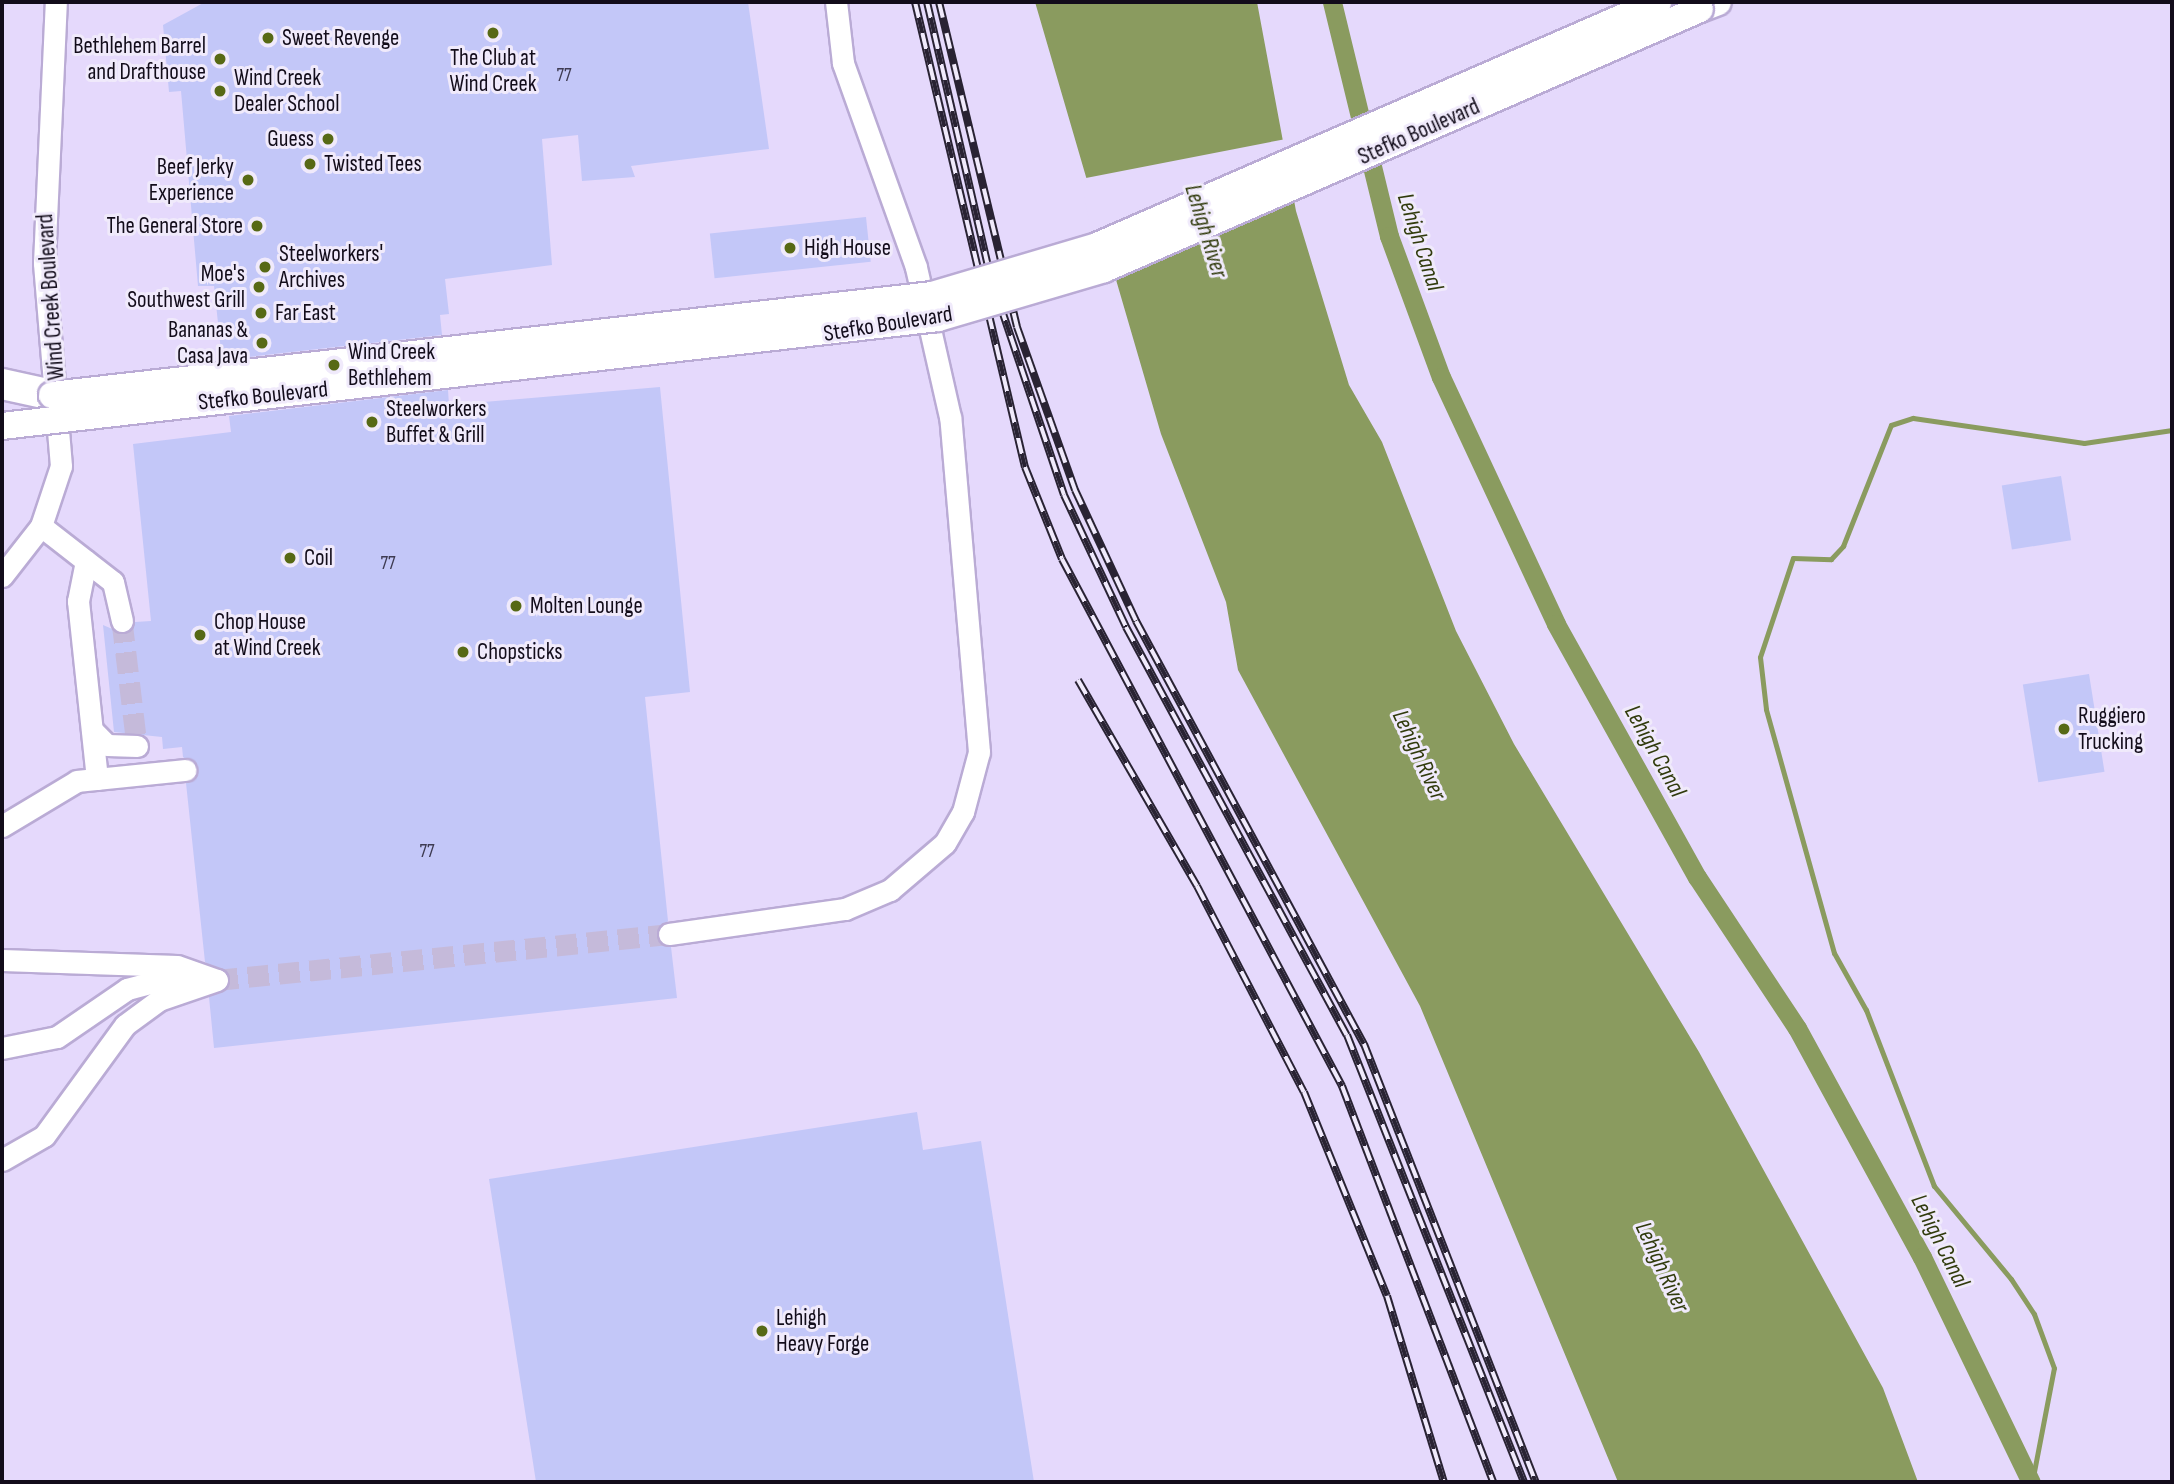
<!DOCTYPE html>
<style>
body{margin:0}
#map{position:relative;width:2174px;height:1484px;overflow:hidden;background:#e5d9fc;font-family:"Sofia Sans Condensed",sans-serif}
div>[style]{position:absolute}
[style*='--x']{left:calc(var(--x)*1px);top:calc(var(--y)*1px);width:calc(var(--w)*1px);rotate:calc(var(--a)*1deg)}
.water>*{inset:0;background:#8a9b5f}
.pier>*{inset:0;background:#e5d9fc;transform-origin:0 0}
.stream>*{height:5px;margin:-2.5px;padding:0 2.5px;transform-origin:2.5px;border-radius:2.5px;background:#8a9b5f}
.canal>*{height:19px;margin:-9.5px;padding:0 9.5px;transform-origin:9.5px;border-radius:9.5px;background:#8a9b5f}
.building>*{inset:0;background:#c3c7f8;transform-origin:0 0}
.minor-tunnel>*{height:21px;margin-top:-10.5px;transform-origin:0;background:repeating-linear-gradient(90deg,#c5bada 0 21px,transparent 0 31px)}
.roads{filter:drop-shadow(2px 0 #baabd5) drop-shadow(-2px 0 #baabd5) drop-shadow(0 2px #baabd5) drop-shadow(0 -2px #baabd5)}
.minor>*{height:21px;margin:-10.5px;padding:0 10.5px;transform-origin:10.5px;border-radius:10.5px;background:#fff}
.major>*{height:26px;margin:-13px;padding:0 13px;transform-origin:13px;border-radius:13px;background:#fff}
.highway>*{height:30px;margin:-15px;padding:0 15px;transform-origin:15px;border-radius:15px;background:#fff}
.rail>*{height:8px;margin-top:-4px;transform-origin:0;background:repeating-linear-gradient(90deg,#f0eafb 0 16px,#292333 0 32px);box-sizing:border-box;border-block:2px solid #292333}
.bridges{filter:drop-shadow(2px 0 #baabd5) drop-shadow(-2px 0 #baabd5) drop-shadow(0 2px #baabd5) drop-shadow(0 -2px #baabd5)}
.major-bridge>*{height:26px;margin:-13px;padding:0 13px;transform-origin:13px;border-radius:13px;background:#fff}
.dots>*{width:19px;height:19px;translate:-50% -50%;box-sizing:border-box;border:4px solid #f0eafb;border-radius:50%}
span{translate:-50% -50%;white-space:nowrap;text-align:center;line-height:1.15;-webkit-text-stroke:6px #f0eafb;paint-order:stroke}
.number-label{font-size:19px;color:#3e3b52}
.number-label span{-webkit-text-stroke-width:0}
.poi-label{font-size:23px;color:#120c1a}
.left{translate:0 -50%;text-align:left}
.right{translate:-100% -50%;text-align:right}
.street-label{font-size:23px;color:#120c1a}
.water-label{font-size:24px;color:#313b0d;font-style:italic}
.frame{position:absolute;inset:0;border:4px solid #120c1a;pointer-events:none}
</style>
<div id="map">
<div class="water">
<div style="clip-path:polygon(1035px 2px,1257px 2px,1296px 211px,1349px 385px,1382px 442px,1456px 631px,1514px 744px,1699px 1052px,1883px 1388px,1918px 1482px,1618px 1482px,1420px 1006px,1238px 670px,1226px 602px,1161px 434px)"></div>
</div>
<div class="pier">
<div style="left:1286px;top:139px;width:61px;height:209px;rotate:79deg"></div>
</div>
<div class="stream">
<div style="--x:2032;--y:1482;--w:116;--a:-79.1"></div>
<div style="--x:2054;--y:1368;--w:58;--a:-110.3"></div>
<div style="--x:2034;--y:1314;--w:42;--a:-123.3"></div>
<div style="--x:2011;--y:1279;--w:121;--a:-129.6"></div>
<div style="--x:1934;--y:1186;--w:189;--a:-111.1"></div>
<div style="--x:1866;--y:1010;--w:65;--a:-119.3"></div>
<div style="--x:1834;--y:953;--w:253;--a:-105.6"></div>
<div style="--x:1766;--y:709;--w:52;--a:-96.6"></div>
<div style="--x:1760;--y:657;--w:104;--a:-71.6"></div>
<div style="--x:1793;--y:558;--w:38;--a:2"></div>
<div style="--x:1831;--y:559;--w:18;--a:-47"></div>
<div style="--x:1843;--y:546;--w:130;--a:-68.4"></div>
<div style="--x:1891;--y:425;--w:23;--a:-18"></div>
<div style="--x:1913;--y:418;--w:173;--a:8.3"></div>
<div style="--x:2084;--y:443;--w:89;--a:-8.4"></div>
</div>
<div class="canal">
<div style="--x:1332;--y:2;--w:241;--a:76.3"></div>
<div style="--x:1389;--y:236;--w:150;--a:69.8"></div>
<div style="--x:1441;--y:377;--w:272;--a:65"></div>
<div style="--x:1556;--y:624;--w:290;--a:60.9"></div>
<div style="--x:1697;--y:877;--w:181;--a:56.5"></div>
<div style="--x:1797;--y:1028;--w:261;--a:61.4"></div>
<div style="--x:1922;--y:1257;--w:250;--a:64.2"></div>
</div>
<div class="building">
<div style="clip-path:polygon(205px 2px,748px 2px,769px 149px,631px 166px,635px 177px,582px 181px,578px 135px,542px 139px,552px 265px,445px 279px,449px 314px,440px 315px,442px 335px,222px 360px,214px 286px,198px 286px,181px 91px,169px 92px,163px 25px)"></div>
<div style="left:866px;top:217px;width:45px;height:157px;rotate:84deg"></div>
<div style="clip-path:polygon(660px 387px,690px 692px,645px 697px,668px 921px,656px 935px,671px 947px,677px 998px,214px 1048px,209px 997px,226px 989px,230px 977px,205px 962px,186px 783px,198px 768px,183px 757px,182px 747px,163px 749px,162px 737px,114px 732px,103px 625px,124px 634px,135px 622px,151px 621px,133px 444px,231px 432px,229px 416px,448px 390px,449px 405px)"></div>
<div style="left:2061px;top:476px;width:65px;height:60px;rotate:81deg"></div>
<div style="left:2089px;top:674px;width:99px;height:67px;rotate:81deg"></div>
<div style="clip-path:polygon(917px 1112px,923px 1150px,981px 1141px,1034px 1482px,536px 1482px,489px 1179px)"></div>
</div>
<div class="minor-tunnel">
<div style="--x:122;--y:621;--w:117;--a:83.1"></div>
<div style="--x:217;--y:980;--w:454;--a:-5.8"></div>
</div>
<div class="roads">
<div class="minor">
<div style="--x:41;--y:526;--w:91;--a:37.9"></div>
<div style="--x:113;--y:582;--w:40;--a:77"></div>
<div style="--x:86;--y:561;--w:41;--a:101.3"></div>
<div style="--x:78;--y:601;--w:179;--a:83.9"></div>
<div style="--x:2;--y:576;--w:63;--a:-52"></div>
<div style="--x:41;--y:526;--w:63;--a:-71.6"></div>
<div style="--x:61;--y:466;--w:204;--a:-94.8"></div>
<div style="--x:44;--y:263;--w:261;--a:-87.4"></div>
<div style="--x:92;--y:730;--w:21;--a:45"></div>
<div style="--x:107;--y:745;--w:30;--a:2"></div>
<div style="--x:2;--y:826;--w:87;--a:-31"></div>
<div style="--x:77;--y:781;--w:109;--a:-5.8"></div>
<div style="--x:669;--y:934;--w:178;--a:-8.1"></div>
<div style="--x:845;--y:909;--w:49;--a:-22.9"></div>
<div style="--x:890;--y:890;--w:72;--a:-40.5"></div>
<div style="--x:945;--y:843;--w:36;--a:-60"></div>
<div style="--x:963;--y:812;--w:62;--a:-75.1"></div>
<div style="--x:979;--y:752;--w:336;--a:-94.9"></div>
<div style="--x:950;--y:417;--w:154;--a:-102.8"></div>
<div style="--x:916;--y:267;--w:217;--a:-109.7"></div>
<div style="--x:843;--y:63;--w:61;--a:-96.5"></div>
<div style="--x:2;--y:960;--w:175;--a:2"></div>
<div style="--x:177;--y:966;--w:42;--a:19.3"></div>
<div style="--x:217;--y:980;--w:61;--a:161"></div>
<div style="--x:159;--y:1000;--w:42;--a:143.7"></div>
<div style="--x:125;--y:1025;--w:137;--a:126.1"></div>
<div style="--x:44;--y:1136;--w:48;--a:150.3"></div>
<div style="--x:2;--y:1048;--w:56;--a:-11.3"></div>
<div style="--x:57;--y:1037;--w:85;--a:-34.4"></div>
<div style="--x:127;--y:989;--w:55;--a:-14.8"></div>
</div>
<div class="major">
<div style="--x:1700;--y:9;--w:19;--a:-21"></div>
</div>
<div class="highway">
<div style="--x:2;--y:384;--w:51;--a:12.4"></div>
</div>
</div>
<div class="rail">
<div style="--x:915;--y:2;--w:478;--a:76.7"></div>
<div style="--x:1025;--y:467;--w:99;--a:68.1"></div>
<div style="--x:1062;--y:559;--w:597;--a:62.02"></div>
<div style="--x:1342;--y:1086;--w:424;--a:69.1"></div>
<div style="--x:927;--y:2;--w:280;--a:77"></div>
<div style="--x:990;--y:275;--w:232;--a:71.4"></div>
<div style="--x:1064;--y:495;--w:146;--a:64.8"></div>
<div style="--x:1126;--y:627;--w:464;--a:61.6"></div>
<div style="--x:1347;--y:1035;--w:481;--a:68.4"></div>
<div style="--x:939;--y:2;--w:334;--a:76.5"></div>
<div style="--x:1017;--y:327;--w:173;--a:70.4"></div>
<div style="--x:1075;--y:490;--w:145;--a:65"></div>
<div style="--x:1136;--y:621;--w:481;--a:61.7"></div>
<div style="--x:1364;--y:1044;--w:471;--a:68.6"></div>
<div style="--x:1078;--y:680;--w:238;--a:60"></div>
<div style="--x:1197;--y:886;--w:232;--a:62.6"></div>
<div style="--x:1304;--y:1092;--w:220;--a:67.9"></div>
<div style="--x:1387;--y:1296;--w:195;--a:73"></div>
</div>
<div class="bridges">
<div class="major-bridge">
<div style="--x:52;--y:395;--w:886;--a:-6.48"></div>
<div style="--x:932;--y:295;--w:172;--a:-16.5"></div>
<div style="--x:1097;--y:246;--w:612;--a:-23.51"></div>
<div style="--x:2;--y:426;--w:942;--a:-6.58"></div>
<div style="--x:938;--y:318;--w:173;--a:-16.4"></div>
<div style="--x:1104;--y:269;--w:650;--a:-23.57"></div>
</div>
</div>
<div class="dots">
<div style="left:493px;top:33px;background:#576915"></div>
<div style="left:268px;top:38px;background:#576915"></div>
<div style="left:220px;top:59px;background:#576915"></div>
<div style="left:220px;top:91px;background:#576915"></div>
<div style="left:328px;top:139px;background:#576915"></div>
<div style="left:310px;top:164px;background:#576915"></div>
<div style="left:248px;top:180px;background:#576915"></div>
<div style="left:257px;top:226px;background:#576915"></div>
<div style="left:790px;top:248px;background:#576915"></div>
<div style="left:265px;top:267px;background:#576915"></div>
<div style="left:259px;top:287px;background:#576915"></div>
<div style="left:261px;top:313px;background:#576915"></div>
<div style="left:262px;top:343px;background:#576915"></div>
<div style="left:334px;top:365px;background:#576915"></div>
<div style="left:372px;top:422px;background:#576915"></div>
<div style="left:290px;top:558px;background:#576915"></div>
<div style="left:516px;top:606px;background:#576915"></div>
<div style="left:200px;top:635px;background:#576915"></div>
<div style="left:463px;top:652px;background:#576915"></div>
<div style="left:2064px;top:729px;background:#576915"></div>
<div style="left:762px;top:1331px;background:#576915"></div>
</div>
<div class="number-label">
<span style="left:564px;top:76px">77</span>
<span style="left:388px;top:564px">77</span>
<span style="left:427px;top:852px">77</span>
</div>
<div class="poi-label">
<span class="left" style="left:282px;top:38px">Sweet Revenge</span>
<span class="right" style="left:206px;top:59px">Bethlehem Barrel<br>and Drafthouse</span>
<span style="left:493px;top:71px">The Club at<br>Wind Creek</span>
<span class="left" style="left:234px;top:91px">Wind Creek<br>Dealer School</span>
<span class="right" style="left:314px;top:139px">Guess</span>
<span class="left" style="left:324px;top:164px">Twisted Tees</span>
<span class="right" style="left:234px;top:180px">Beef Jerky<br>Experience</span>
<span class="right" style="left:243px;top:226px">The General Store</span>
<span class="left" style="left:804px;top:248px">High House</span>
<span class="left" style="left:279px;top:267px">Steelworkers'<br>Archives</span>
<span class="right" style="left:245px;top:287px">Moe's<br>Southwest Grill</span>
<span class="left" style="left:275px;top:313px">Far East</span>
<span class="right" style="left:248px;top:343px">Bananas &amp;<br>Casa Java</span>
<span class="left" style="left:348px;top:365px">Wind Creek<br>Bethlehem</span>
<span class="left" style="left:386px;top:422px">Steelworkers<br>Buffet &amp; Grill</span>
<span class="left" style="left:304px;top:558px">Coil</span>
<span class="left" style="left:530px;top:606px">Molten Lounge</span>
<span class="left" style="left:214px;top:635px">Chop House<br>at Wind Creek</span>
<span class="left" style="left:477px;top:652px">Chopsticks</span>
<span class="left" style="left:2078px;top:729px">Ruggiero<br>Trucking</span>
<span class="left" style="left:776px;top:1331px">Lehigh<br>Heavy Forge</span>
</div>
<div class="street-label">
<span style="left:1419px;top:132px;rotate:-24deg">Stefko Boulevard</span>
<span style="left:51px;top:297px;rotate:-94deg">Wind Creek Boulevard</span>
<span style="left:888px;top:324px;rotate:-9deg">Stefko Boulevard</span>
<span style="left:263px;top:396px;rotate:-6deg">Stefko Boulevard</span>
</div>
<div class="water-label">
<span style="left:1206px;top:231px;rotate:73deg">Lehigh River</span>
<span style="left:1420px;top:242px;rotate:72deg">Lehigh Canal</span>
<span style="left:1655px;top:751px;rotate:61deg">Lehigh Canal</span>
<span style="left:1419px;top:755px;rotate:65deg">Lehigh River</span>
<span style="left:1940px;top:1241px;rotate:63deg">Lehigh Canal</span>
<span style="left:1662px;top:1267px;rotate:65deg">Lehigh River</span>
</div>
<div class="frame"></div>
</div>
